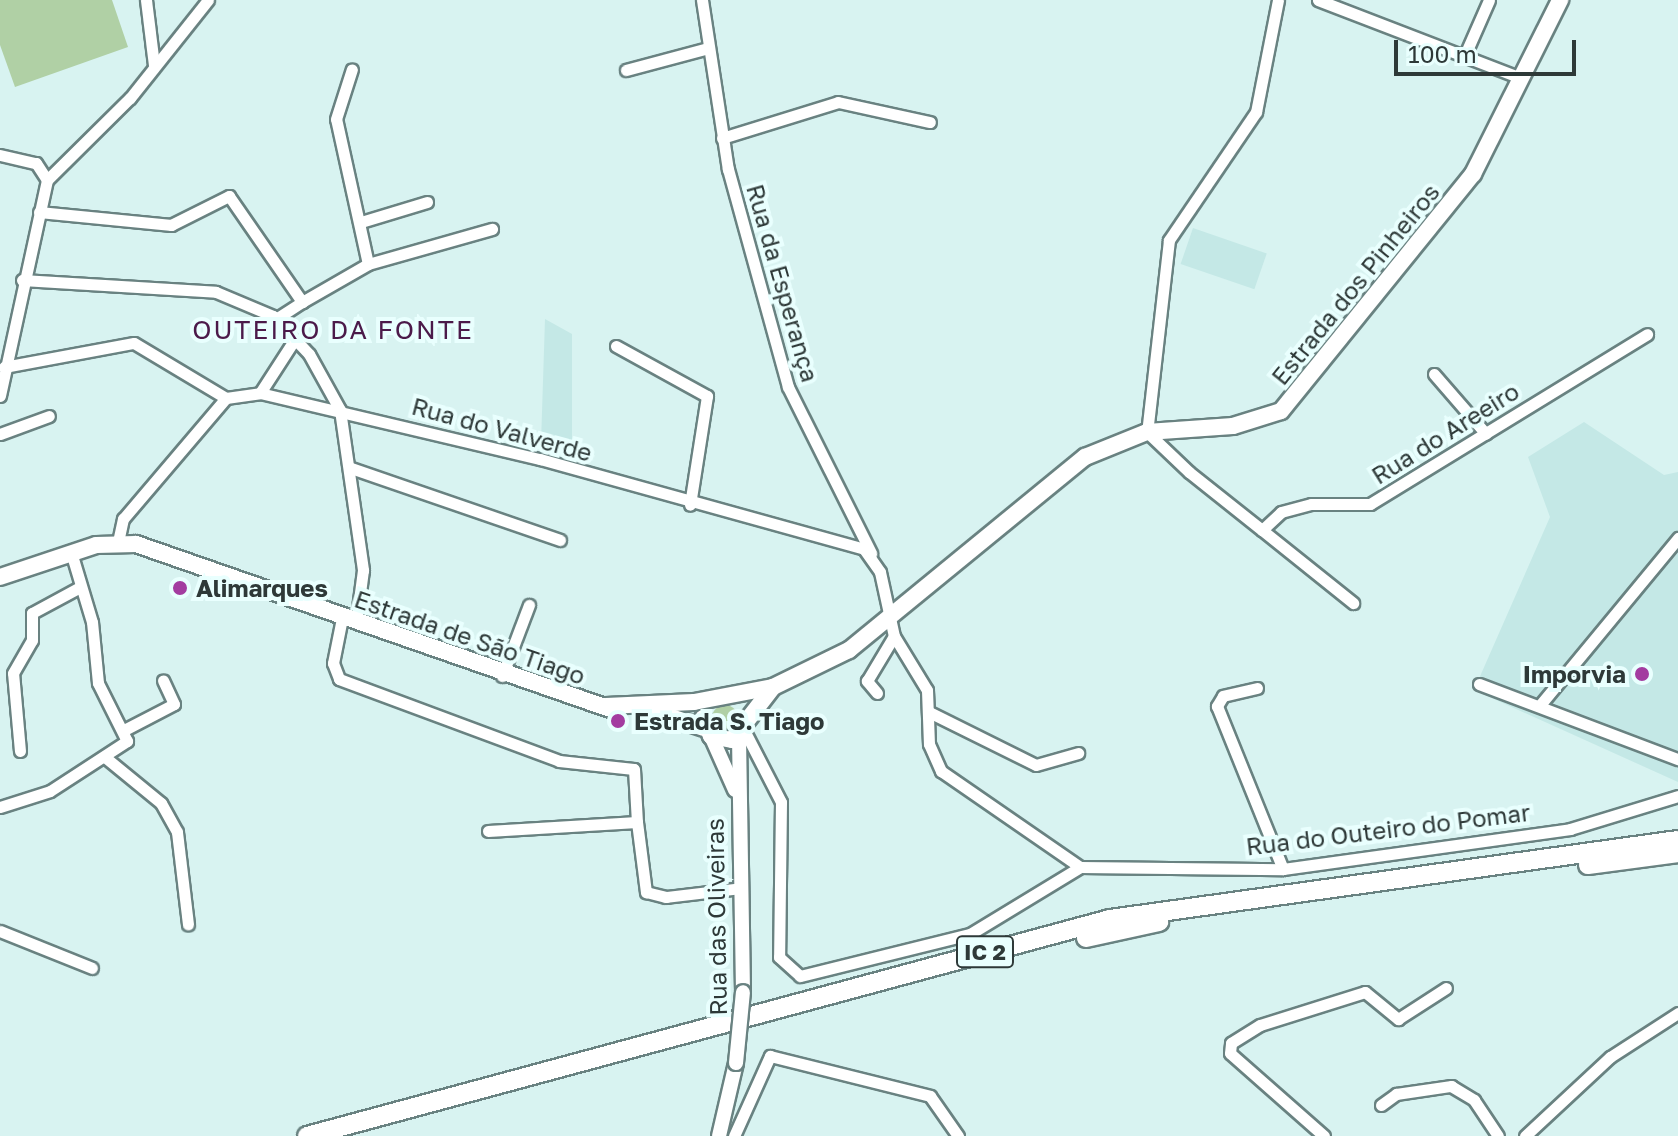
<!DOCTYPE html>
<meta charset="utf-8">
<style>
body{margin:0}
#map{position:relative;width:1678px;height:1136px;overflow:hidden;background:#d8f3f1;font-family:"Golos Text",sans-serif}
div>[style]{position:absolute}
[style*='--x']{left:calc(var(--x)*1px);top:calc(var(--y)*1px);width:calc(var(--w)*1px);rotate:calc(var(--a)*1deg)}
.built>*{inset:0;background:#c4e8e6;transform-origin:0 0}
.green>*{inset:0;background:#b0d0a5}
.round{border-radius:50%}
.roads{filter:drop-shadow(2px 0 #698281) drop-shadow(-2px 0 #698281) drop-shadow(0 2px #698281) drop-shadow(0 -2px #698281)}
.minor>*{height:11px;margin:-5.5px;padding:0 5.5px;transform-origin:5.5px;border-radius:5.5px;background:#fff}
.tertiary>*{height:14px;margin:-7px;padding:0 7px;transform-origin:7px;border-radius:7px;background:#fff}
.secondary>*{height:16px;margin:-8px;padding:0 8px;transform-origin:8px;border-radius:8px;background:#fff}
.trunk>*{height:18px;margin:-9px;padding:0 9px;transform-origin:9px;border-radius:9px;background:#fff}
.bridges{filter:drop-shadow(2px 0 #698281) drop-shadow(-2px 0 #698281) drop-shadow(0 2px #698281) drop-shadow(0 -2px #698281)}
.tertiary-bridge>*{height:14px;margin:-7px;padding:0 7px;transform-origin:7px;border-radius:7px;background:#fff}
.dots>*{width:22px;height:22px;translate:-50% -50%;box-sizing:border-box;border:4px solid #e9fffe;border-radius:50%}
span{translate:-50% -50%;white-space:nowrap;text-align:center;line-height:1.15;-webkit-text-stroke:8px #e9fffe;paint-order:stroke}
.shield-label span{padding:2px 6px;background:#e9fffe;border:2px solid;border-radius:6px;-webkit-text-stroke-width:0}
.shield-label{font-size:22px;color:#2e3938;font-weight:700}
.street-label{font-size:24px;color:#2e3938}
.poi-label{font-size:24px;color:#2e3938;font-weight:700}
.left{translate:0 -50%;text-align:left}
.right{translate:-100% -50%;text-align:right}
.neighbourhood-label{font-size:26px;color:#4b1a4a;letter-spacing:2px}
.scale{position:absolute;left:1394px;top:40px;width:182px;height:36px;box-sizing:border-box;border:4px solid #2e3938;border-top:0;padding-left:10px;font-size:24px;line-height:28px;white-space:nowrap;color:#2e3938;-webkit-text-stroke:6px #e9fffe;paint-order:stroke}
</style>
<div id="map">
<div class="built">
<div style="left:1193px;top:228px;width:78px;height:38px;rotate:19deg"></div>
<div style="clip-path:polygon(545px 319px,572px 334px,572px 450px,541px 443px)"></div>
<div style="clip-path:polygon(1584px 422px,1664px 475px,1678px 472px,1678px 782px,1474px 690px,1550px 517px,1528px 457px)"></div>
</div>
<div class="green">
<div style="clip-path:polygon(0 0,112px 0,128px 47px,15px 87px,0 45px)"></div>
<div class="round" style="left:712px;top:705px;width:26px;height:26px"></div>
</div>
<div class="roads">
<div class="minor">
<div style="--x:146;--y:0;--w:65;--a:83"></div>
<div style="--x:702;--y:0;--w:171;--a:81.3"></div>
<div style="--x:728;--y:169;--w:226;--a:74.6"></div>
<div style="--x:788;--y:387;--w:186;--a:63.4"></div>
<div style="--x:1278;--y:0;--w:114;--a:101.1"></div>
<div style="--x:1256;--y:112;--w:155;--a:124.2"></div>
<div style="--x:1169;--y:240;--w:193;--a:96.5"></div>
<div style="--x:1147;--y:432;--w:58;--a:43.6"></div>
<div style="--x:1189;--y:472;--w:93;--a:38.5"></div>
<div style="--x:1262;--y:530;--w:26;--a:-43"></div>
<div style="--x:1281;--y:512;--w:31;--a:-15"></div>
<div style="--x:1311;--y:504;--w:59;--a:0"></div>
<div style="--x:1370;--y:504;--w:325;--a:-31.5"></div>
<div style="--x:1318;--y:0;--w:217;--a:21"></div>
<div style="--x:1464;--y:57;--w:62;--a:-66.3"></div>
<div style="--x:626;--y:70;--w:85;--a:-15"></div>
<div style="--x:722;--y:138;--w:121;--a:-17.2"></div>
<div style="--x:838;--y:102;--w:94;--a:12.3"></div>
<div style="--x:0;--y:155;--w:37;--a:13"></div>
<div style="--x:36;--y:163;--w:20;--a:57"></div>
<div style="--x:47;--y:180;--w:221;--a:102.3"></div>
<div style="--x:47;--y:180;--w:117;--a:-44.7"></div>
<div style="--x:130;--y:98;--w:125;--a:-51.5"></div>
<div style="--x:39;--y:212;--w:133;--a:5.6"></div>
<div style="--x:171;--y:225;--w:65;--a:-26.6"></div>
<div style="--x:229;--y:196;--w:129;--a:55.4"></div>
<div style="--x:302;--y:302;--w:31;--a:147"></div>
<div style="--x:361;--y:222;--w:69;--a:-16.9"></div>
<div style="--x:368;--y:264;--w:129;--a:-15.8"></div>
<div style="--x:22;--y:280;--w:194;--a:3.5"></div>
<div style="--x:216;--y:292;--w:62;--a:22.8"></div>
<div style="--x:273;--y:316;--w:52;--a:46.5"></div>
<div style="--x:309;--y:354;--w:64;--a:61"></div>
<div style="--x:340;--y:410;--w:162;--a:81.8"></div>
<div style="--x:363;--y:570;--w:53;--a:97.5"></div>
<div style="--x:302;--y:302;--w:76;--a:-29.9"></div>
<div style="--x:368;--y:264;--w:148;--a:-102.4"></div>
<div style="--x:336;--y:119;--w:52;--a:-72.3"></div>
<div style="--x:616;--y:346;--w:104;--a:28.8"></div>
<div style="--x:707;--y:396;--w:110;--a:98.9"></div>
<div style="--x:4;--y:367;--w:132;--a:-10.5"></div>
<div style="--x:134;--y:343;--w:107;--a:30.9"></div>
<div style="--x:1434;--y:374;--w:79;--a:49.1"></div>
<div style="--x:260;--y:393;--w:64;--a:-57.1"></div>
<div style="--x:0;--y:434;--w:52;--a:-20.2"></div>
<div style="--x:351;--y:468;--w:221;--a:19"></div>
<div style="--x:1262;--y:530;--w:117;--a:38.7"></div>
<div style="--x:118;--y:542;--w:24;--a:-78"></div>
<div style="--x:123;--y:519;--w:159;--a:-49.6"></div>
<div style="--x:226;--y:398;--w:34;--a:-8"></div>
<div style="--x:260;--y:393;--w:288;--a:13.3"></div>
<div style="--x:540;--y:459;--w:336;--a:15.5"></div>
<div style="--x:864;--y:549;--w:28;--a:55"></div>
<div style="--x:880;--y:572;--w:66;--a:77.7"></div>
<div style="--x:894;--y:636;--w:63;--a:58.6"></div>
<div style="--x:927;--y:690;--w:54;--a:87.9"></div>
<div style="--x:929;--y:744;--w:30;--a:66"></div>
<div style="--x:941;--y:771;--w:169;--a:34.6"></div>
<div style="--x:1080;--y:867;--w:203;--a:0.6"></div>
<div style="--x:1283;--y:869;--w:290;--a:-7.9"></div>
<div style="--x:1570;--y:829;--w:113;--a:-17"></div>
<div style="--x:342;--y:618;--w:46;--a:101.3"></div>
<div style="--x:333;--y:663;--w:17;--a:69"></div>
<div style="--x:339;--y:679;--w:235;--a:20.4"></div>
<div style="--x:559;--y:761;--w:75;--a:6.1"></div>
<div style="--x:634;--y:769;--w:53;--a:86.8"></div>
<div style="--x:502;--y:676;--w:76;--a:-69.2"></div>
<div style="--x:1479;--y:684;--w:213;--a:20.7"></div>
<div style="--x:1257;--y:688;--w:35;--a:167"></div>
<div style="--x:1223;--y:696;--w:12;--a:121"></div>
<div style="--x:1217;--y:706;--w:176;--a:68"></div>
<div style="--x:877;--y:693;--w:16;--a:-130"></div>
<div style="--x:867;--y:681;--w:52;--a:-59"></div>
<div style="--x:1540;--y:705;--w:217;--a:-50.4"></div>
<div style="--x:929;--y:712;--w:119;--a:26.4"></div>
<div style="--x:1036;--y:765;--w:44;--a:-15.9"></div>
<div style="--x:126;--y:729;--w:54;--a:-27.5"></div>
<div style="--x:174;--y:704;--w:26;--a:-115"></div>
<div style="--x:744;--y:730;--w:81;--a:62.8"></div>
<div style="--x:781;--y:802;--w:155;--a:90.7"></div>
<div style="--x:779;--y:957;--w:28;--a:42"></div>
<div style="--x:800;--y:976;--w:175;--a:-13.9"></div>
<div style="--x:970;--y:934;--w:129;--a:-31.3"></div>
<div style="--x:20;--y:751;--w:78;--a:-95.1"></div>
<div style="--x:13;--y:673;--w:38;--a:-60"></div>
<div style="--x:32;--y:640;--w:27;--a:-90"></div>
<div style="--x:32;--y:613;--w:55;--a:-28.4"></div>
<div style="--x:106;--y:758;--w:71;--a:39.3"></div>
<div style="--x:161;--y:803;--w:33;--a:61"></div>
<div style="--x:177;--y:832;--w:93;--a:83.2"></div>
<div style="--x:0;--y:807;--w:52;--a:-17.7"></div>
<div style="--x:50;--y:791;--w:92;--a:-33"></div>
<div style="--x:127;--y:741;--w:65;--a:-116.6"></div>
<div style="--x:98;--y:683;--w:61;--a:-95.6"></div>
<div style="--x:92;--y:622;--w:73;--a:-106.7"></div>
<div style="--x:488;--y:831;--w:149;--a:-3.5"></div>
<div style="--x:637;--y:822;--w:71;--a:82.7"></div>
<div style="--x:646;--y:892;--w:21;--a:14"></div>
<div style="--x:666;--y:897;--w:76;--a:-6.8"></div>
<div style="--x:0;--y:931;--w:99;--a:21.9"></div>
<div style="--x:1381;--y:1105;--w:19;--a:-36"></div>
<div style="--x:1396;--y:1094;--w:56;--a:-8.3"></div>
<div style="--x:1451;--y:1086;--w:27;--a:31"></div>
<div style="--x:1474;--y:1100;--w:43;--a:56.3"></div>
<div style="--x:734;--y:1136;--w:88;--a:-65.8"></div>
<div style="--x:770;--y:1056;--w:165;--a:14"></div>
<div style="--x:930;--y:1096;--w:49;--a:55"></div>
<div style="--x:1324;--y:1136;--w:125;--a:-138.6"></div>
<div style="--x:1230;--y:1053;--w:10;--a:-84"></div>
<div style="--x:1231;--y:1043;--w:34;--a:-32"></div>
<div style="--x:1260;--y:1025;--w:110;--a:-17.4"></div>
<div style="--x:1365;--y:992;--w:43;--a:39.3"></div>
<div style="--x:1398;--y:1019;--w:57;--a:-32.9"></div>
<div style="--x:1525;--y:1136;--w:116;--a:-42.9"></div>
<div style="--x:1610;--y:1057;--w:81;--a:-32.9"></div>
</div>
<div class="tertiary">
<div style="--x:711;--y:736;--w:59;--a:66"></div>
<div style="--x:739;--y:737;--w:255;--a:89.1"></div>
<div style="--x:719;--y:1136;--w:75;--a:-76.9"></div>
</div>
<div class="secondary">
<div style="--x:0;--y:577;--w:101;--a:-18.4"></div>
<div style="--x:96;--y:545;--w:40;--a:-1.4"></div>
<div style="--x:136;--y:544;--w:508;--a:19.18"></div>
<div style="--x:606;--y:706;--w:88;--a:-2.6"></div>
<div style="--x:694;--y:702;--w:80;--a:-10.8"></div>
<div style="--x:773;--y:687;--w:85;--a:-26"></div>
<div style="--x:849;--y:650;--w:305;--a:-39.3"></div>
<div style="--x:1085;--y:457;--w:67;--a:-22"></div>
<div style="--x:1147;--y:432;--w:86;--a:-4"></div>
<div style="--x:1233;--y:426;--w:50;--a:-17.4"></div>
<div style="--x:1281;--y:411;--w:305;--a:-51"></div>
<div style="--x:1473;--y:174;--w:195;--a:-63.4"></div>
<div style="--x:659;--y:713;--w:47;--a:18.4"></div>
<div style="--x:703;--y:718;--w:20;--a:66"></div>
<div style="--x:711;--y:736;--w:21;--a:11"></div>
<div style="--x:732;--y:740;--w:67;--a:-52.3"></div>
</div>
<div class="trunk">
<div style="--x:1588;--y:865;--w:91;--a:-7.6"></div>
<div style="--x:1086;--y:938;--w:75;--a:-12.4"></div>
<div style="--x:307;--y:1136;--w:832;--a:-15.12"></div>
<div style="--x:1110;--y:919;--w:573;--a:-7.92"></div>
</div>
</div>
<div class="bridges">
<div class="tertiary-bridge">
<div style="--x:736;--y:1063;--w:71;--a:-84.4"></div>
</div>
</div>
<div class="dots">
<div style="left:180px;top:588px;background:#a33ca0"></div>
<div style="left:1642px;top:674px;background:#a33ca0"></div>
<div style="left:618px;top:721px;background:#a33ca0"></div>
</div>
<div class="shield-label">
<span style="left:985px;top:952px">IC 2</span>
</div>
<div class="street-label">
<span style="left:783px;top:283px;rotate:74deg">Rua da Esperança</span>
<span style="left:1355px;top:284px;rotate:-51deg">Estrada dos Pinheiros</span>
<span style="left:502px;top:429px;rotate:15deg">Rua do Valverde</span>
<span style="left:1445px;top:433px;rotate:-32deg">Rua do Areeiro</span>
<span style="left:470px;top:637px;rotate:19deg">Estrada de São Tiago</span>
<span style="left:1388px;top:829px;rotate:-7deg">Rua do Outeiro do Pomar</span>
<span style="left:716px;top:917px;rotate:-91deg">Rua das Oliveiras</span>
</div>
<div class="poi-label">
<span class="left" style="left:196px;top:588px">Alimarques</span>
<span class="right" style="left:1626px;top:674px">Imporvia</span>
<span class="left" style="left:634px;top:721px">Estrada S. Tiago</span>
</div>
<div class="neighbourhood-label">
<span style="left:333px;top:330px">OUTEIRO DA FONTE</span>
</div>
<div class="scale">100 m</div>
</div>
